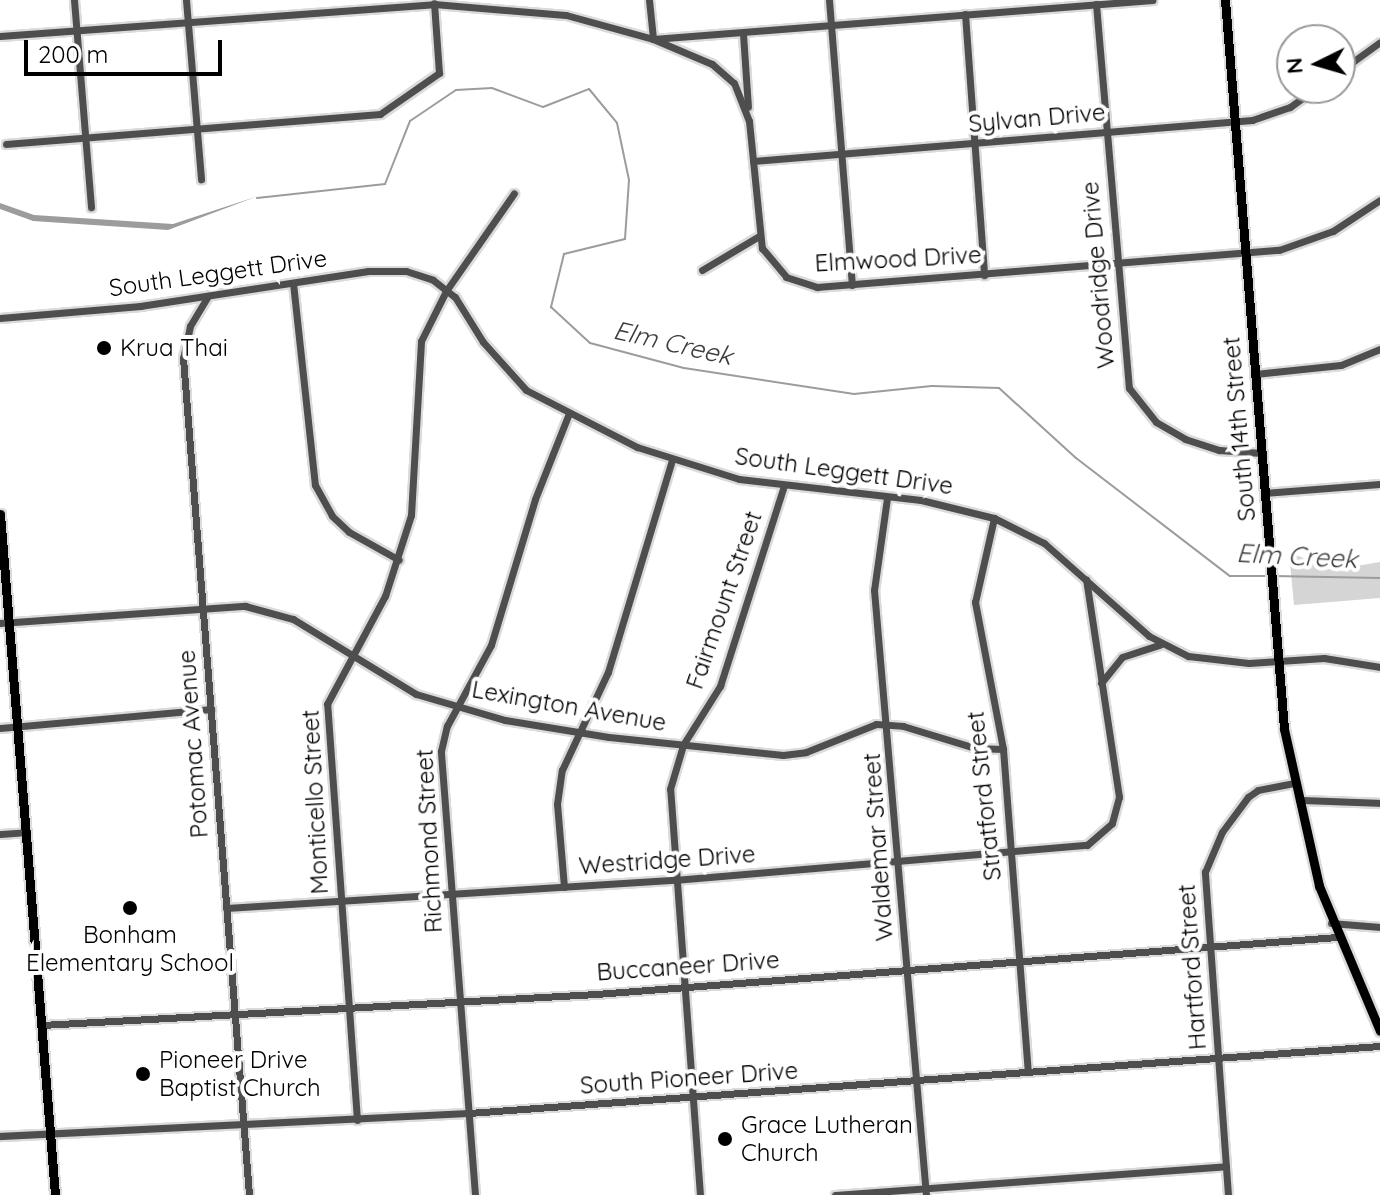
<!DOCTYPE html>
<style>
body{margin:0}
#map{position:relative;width:1380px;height:1195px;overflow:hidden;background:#fff;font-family:Quicksand,sans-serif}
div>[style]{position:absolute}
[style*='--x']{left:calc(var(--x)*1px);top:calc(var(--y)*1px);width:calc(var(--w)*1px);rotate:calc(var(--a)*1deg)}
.green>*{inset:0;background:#d5d5d5}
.water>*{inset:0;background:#9c9c9c}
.stream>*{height:2px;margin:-1px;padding:0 1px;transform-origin:1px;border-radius:1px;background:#9c9c9c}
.roads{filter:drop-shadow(2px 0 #dbdbdb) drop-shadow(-2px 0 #dbdbdb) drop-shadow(0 2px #dbdbdb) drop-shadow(0 -2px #dbdbdb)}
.minor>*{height:7px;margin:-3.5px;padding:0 3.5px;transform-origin:3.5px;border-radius:3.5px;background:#4e4e4e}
.major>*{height:9px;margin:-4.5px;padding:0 4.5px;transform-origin:4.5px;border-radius:4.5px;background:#000}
.dots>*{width:22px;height:22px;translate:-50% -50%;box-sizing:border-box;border:4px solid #fff;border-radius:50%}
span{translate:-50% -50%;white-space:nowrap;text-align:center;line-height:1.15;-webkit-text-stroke:8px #fff;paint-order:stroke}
.street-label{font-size:24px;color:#000}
.poi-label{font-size:24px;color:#000}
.left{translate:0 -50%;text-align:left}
.water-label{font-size:26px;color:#3d3d3d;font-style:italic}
.north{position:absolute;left:1276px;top:24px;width:80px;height:80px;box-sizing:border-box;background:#fff;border:2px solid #999;border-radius:50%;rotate:265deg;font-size:22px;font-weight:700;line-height:32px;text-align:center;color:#000}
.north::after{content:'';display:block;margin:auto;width:28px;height:36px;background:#000;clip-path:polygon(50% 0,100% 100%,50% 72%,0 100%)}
.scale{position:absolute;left:24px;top:40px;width:198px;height:36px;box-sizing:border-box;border:4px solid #000;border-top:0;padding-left:10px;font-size:24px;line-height:28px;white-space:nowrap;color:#000;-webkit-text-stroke:6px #fff;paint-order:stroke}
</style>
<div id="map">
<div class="green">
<div style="clip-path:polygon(1289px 552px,1332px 570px,1380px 562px,1380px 598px,1294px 605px)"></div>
</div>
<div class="water">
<div style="clip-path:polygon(258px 196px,168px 230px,33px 221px,0 209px,0 203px,34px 215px,173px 224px)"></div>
</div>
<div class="stream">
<div style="--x:257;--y:198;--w:129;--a:-6.2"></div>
<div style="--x:385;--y:184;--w:68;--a:-68.4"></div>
<div style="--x:410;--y:121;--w:55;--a:-34"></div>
<div style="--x:456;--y:90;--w:36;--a:-3"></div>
<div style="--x:492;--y:88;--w:54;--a:20.4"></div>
<div style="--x:543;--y:107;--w:49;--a:-21.4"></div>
<div style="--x:589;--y:89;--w:44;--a:50.5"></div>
<div style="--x:617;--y:123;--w:58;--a:78.1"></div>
<div style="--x:629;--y:180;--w:59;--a:93.9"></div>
<div style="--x:625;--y:239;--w:63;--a:166.2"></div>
<div style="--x:564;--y:254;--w:55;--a:103.8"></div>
<div style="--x:551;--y:307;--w:53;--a:42.7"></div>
<div style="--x:590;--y:343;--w:97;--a:14.9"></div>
<div style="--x:684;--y:368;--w:172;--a:8.7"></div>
<div style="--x:854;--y:394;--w:78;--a:-5.9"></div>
<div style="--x:932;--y:386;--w:67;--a:1.7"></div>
<div style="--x:999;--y:388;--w:104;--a:42.3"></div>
<div style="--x:1076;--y:458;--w:194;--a:37.5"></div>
<div style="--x:1230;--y:576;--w:37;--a:0"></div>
<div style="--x:1274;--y:576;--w:106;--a:1.1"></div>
</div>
<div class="roads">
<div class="minor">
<div style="--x:74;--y:0;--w:208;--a:85.3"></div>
<div style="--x:186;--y:0;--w:180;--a:85.2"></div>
<div style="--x:649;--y:0;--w:39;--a:84"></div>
<div style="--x:653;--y:39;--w:501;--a:-4.47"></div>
<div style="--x:829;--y:0;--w:286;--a:85.4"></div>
<div style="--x:1096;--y:4;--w:385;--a:85.1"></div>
<div style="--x:1129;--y:388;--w:43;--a:51.5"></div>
<div style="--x:1156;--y:422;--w:34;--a:30"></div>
<div style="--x:1185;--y:439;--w:36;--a:18"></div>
<div style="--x:1219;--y:450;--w:42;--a:4.1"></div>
<div style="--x:965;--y:14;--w:262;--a:85.8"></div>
<div style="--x:743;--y:34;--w:73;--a:86.1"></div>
<div style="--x:0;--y:36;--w:435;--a:-4.2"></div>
<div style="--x:434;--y:4;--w:132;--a:4.8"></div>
<div style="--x:566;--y:15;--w:90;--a:15.4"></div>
<div style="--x:653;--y:39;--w:64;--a:23"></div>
<div style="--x:712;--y:64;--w:29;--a:41"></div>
<div style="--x:734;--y:83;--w:41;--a:68.5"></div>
<div style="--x:749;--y:121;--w:128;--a:84.2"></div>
<div style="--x:762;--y:248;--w:38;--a:50"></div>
<div style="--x:786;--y:277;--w:33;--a:18"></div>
<div style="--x:817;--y:287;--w:463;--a:-4.6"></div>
<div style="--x:1279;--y:250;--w:57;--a:-19.4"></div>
<div style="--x:1333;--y:231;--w:56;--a:-33.4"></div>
<div style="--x:1340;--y:71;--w:49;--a:-35.9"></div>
<div style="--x:6;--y:144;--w:375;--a:-4.6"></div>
<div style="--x:380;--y:114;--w:72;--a:-34.8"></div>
<div style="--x:439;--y:73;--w:70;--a:-94.1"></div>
<div style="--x:753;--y:161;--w:501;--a:-4.7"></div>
<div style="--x:1252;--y:120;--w:40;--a:-18.9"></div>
<div style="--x:1290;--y:107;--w:32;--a:-36"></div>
<div style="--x:702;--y:270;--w:66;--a:-30.8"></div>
<div style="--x:293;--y:283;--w:203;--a:83.8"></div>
<div style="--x:315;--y:485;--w:35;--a:61"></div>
<div style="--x:332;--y:516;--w:23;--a:43"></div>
<div style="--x:349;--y:532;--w:57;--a:29.2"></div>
<div style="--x:208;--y:296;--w:35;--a:121"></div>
<div style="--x:190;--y:326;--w:33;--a:102"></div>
<div style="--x:183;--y:358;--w:840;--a:85.49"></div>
<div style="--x:0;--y:318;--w:141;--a:-4.9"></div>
<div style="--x:140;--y:306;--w:231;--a:-8.7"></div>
<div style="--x:368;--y:271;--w:38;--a:0"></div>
<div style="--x:406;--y:271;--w:28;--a:18"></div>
<div style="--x:433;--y:280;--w:28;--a:38"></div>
<div style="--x:455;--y:297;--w:53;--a:58.1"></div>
<div style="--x:483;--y:342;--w:64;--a:48.1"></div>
<div style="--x:526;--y:390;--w:125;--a:27.2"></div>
<div style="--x:637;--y:447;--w:107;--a:17.4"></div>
<div style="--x:739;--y:479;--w:183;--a:6.6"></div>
<div style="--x:921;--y:500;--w:75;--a:13.9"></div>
<div style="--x:994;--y:518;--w:56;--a:26.6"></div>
<div style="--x:1044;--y:543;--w:140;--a:41.5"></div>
<div style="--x:1149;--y:636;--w:44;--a:27.1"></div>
<div style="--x:1188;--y:656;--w:61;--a:6.5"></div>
<div style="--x:1249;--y:663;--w:75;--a:-3.8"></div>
<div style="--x:1324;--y:658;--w:57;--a:9.1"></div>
<div style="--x:1255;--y:374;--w:86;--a:-6"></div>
<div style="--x:1341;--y:365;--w:42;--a:-22.3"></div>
<div style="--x:1264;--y:493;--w:116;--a:-4.4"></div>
<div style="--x:887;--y:498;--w:93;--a:98"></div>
<div style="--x:874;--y:590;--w:607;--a:85.09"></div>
<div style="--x:994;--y:518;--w:86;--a:102.7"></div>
<div style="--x:975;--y:602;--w:150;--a:79.2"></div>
<div style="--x:1003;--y:749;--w:324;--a:85.6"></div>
<div style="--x:0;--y:623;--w:246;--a:-4"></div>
<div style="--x:245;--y:606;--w:50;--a:15.2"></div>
<div style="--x:293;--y:619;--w:144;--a:31.4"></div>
<div style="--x:416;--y:694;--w:93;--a:16.3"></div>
<div style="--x:505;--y:720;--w:105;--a:9.3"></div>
<div style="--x:609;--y:737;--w:175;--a:5.9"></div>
<div style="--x:783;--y:755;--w:23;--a:-7"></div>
<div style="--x:806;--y:752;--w:75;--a:-21.8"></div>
<div style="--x:876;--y:724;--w:27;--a:4"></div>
<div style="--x:903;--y:726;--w:75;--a:17"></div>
<div style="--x:975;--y:748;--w:28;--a:2"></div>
<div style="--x:1101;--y:683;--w:33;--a:-51"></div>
<div style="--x:1122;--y:657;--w:40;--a:-18"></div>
<div style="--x:0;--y:728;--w:212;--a:-5.1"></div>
<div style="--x:1299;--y:800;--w:81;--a:2.1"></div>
<div style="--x:0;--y:834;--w:27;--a:-4"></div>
<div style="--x:564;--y:887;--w:83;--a:-94.8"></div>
<div style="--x:557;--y:804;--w:34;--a:-82"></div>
<div style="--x:562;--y:770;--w:108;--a:-64.9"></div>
<div style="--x:608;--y:672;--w:221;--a:-73.2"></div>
<div style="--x:226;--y:908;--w:450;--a:-3.6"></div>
<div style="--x:675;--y:880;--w:413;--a:-4.9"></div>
<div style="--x:1087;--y:845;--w:33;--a:-41"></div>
<div style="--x:1112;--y:823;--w:27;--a:-75"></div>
<div style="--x:1119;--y:797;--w:220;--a:-98.6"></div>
<div style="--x:1331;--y:923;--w:49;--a:4.7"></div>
<div style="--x:42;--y:1025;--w:555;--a:-3.2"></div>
<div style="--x:596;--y:994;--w:743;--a:-4.4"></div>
<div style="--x:357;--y:1120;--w:417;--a:-94.1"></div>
<div style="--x:327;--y:704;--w:123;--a:-61.8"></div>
<div style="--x:385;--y:596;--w:85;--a:-72.2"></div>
<div style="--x:411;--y:515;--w:174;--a:-86.7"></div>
<div style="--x:421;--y:341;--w:56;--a:-63.4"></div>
<div style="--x:446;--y:291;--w:119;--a:-55.2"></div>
<div style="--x:0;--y:1136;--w:470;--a:-2.8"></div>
<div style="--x:469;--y:1113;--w:913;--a:-4.21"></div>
<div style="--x:475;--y:1195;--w:445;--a:-94.4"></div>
<div style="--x:441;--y:751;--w:26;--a:-77"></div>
<div style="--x:447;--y:726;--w:92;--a:-61.5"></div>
<div style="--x:491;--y:645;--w:152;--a:-73.2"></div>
<div style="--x:535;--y:499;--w:92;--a:-68.4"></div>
<div style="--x:700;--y:1195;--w:407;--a:-94.2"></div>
<div style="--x:670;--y:789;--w:46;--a:-73.5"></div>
<div style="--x:683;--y:745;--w:70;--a:-57.9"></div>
<div style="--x:720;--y:686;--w:208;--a:-72.3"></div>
<div style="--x:835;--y:1195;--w:392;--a:-4.2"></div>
<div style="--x:1228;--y:1195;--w:324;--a:-94.1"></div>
<div style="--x:1205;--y:872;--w:43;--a:-67"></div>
<div style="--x:1222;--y:832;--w:44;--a:-53.4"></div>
<div style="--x:1248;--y:797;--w:12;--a:-35"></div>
<div style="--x:1258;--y:790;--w:36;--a:-11"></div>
</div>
<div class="major">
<div style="--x:1225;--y:0;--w:731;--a:85.37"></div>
<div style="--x:1284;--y:729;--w:161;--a:77.4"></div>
<div style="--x:1319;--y:886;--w:157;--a:67.2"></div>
<div style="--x:0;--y:514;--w:683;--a:85.38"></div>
</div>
</div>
<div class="dots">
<div style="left:104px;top:348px;background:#000"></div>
<div style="left:130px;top:908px;background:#000"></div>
<div style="left:143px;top:1074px;background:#000"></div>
<div style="left:725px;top:1139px;background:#000"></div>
</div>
<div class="street-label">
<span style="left:1037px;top:118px;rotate:-5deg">Sylvan Drive</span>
<span style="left:898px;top:259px;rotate:-3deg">Elmwood Drive</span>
<span style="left:218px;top:273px;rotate:-8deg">South Leggett Drive</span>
<span style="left:1098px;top:275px;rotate:-95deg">Woodridge Drive</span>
<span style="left:1239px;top:429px;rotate:-95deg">South 14th Street</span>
<span style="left:844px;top:471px;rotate:8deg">South Leggett Drive</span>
<span style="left:724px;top:600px;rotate:-71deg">Fairmount Street</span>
<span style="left:569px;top:706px;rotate:10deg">Lexington Avenue</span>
<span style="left:193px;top:744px;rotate:-94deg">Potomac Avenue</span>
<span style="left:984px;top:796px;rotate:-96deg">Stratford Street</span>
<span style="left:315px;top:802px;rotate:-93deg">Monticello Street</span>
<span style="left:429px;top:841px;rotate:-93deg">Richmond Street</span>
<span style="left:878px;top:847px;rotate:-94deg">Waldemar Street</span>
<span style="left:667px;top:860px;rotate:-4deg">Westridge Drive</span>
<span style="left:688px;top:966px;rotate:-4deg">Buccaneer Drive</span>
<span style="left:1192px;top:967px;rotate:-94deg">Hartford Street</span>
<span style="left:689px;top:1078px;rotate:-4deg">South Pioneer Drive</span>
</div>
<div class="poi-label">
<span class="left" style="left:120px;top:348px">Krua Thai</span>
<span style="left:130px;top:949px">Bonham<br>Elementary School</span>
<span class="left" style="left:159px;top:1074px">Pioneer Drive<br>Baptist Church</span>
<span class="left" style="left:741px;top:1139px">Grace Lutheran<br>Church</span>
</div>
<div class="water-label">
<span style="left:673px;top:343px;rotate:13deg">Elm Creek</span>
<span style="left:1297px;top:556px;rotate:3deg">Elm Creek</span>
</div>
<div class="north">N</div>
<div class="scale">200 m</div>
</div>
